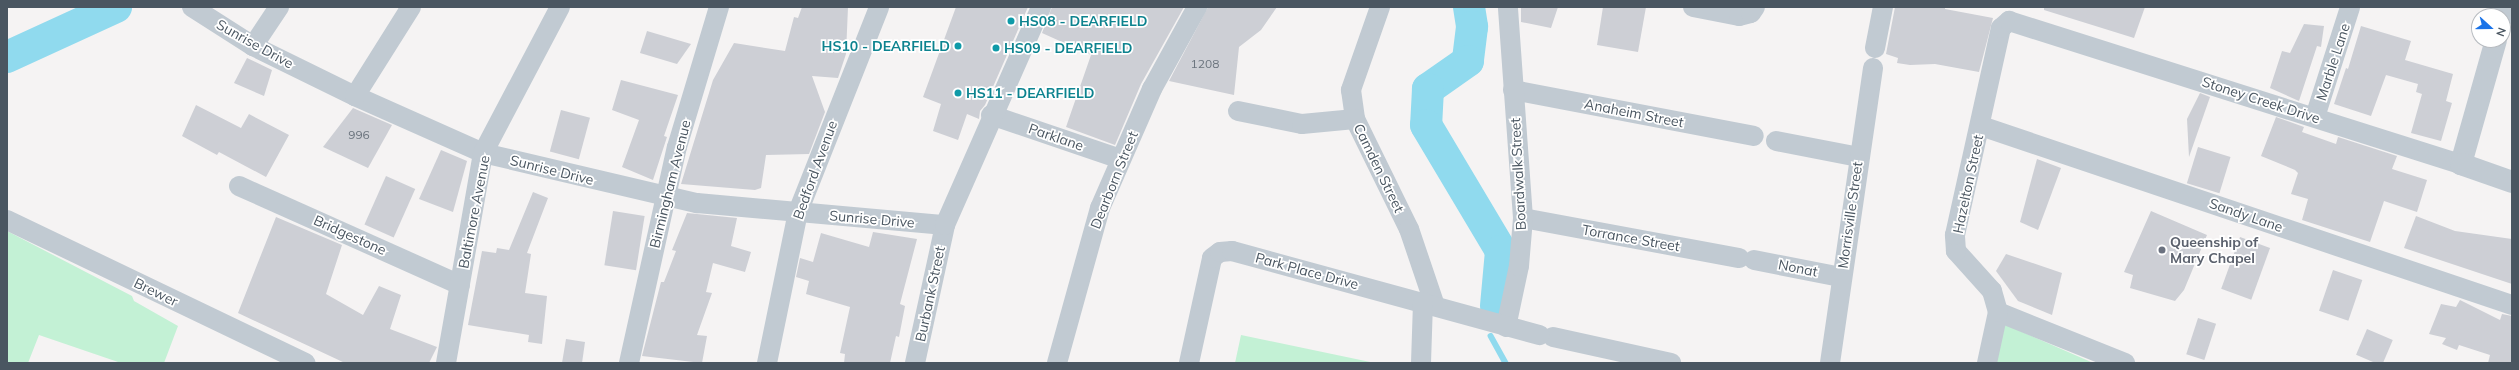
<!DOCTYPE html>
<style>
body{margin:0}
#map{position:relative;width:2519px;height:370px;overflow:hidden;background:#f5f3f3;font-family:Mulish,sans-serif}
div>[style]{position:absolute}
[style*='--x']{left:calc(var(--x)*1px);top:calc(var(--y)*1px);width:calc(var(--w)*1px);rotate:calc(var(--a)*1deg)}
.green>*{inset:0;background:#c3f1d5}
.stream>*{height:5.5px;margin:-2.75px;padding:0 2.75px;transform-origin:2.75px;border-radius:2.75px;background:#90daee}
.river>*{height:32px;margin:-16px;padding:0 16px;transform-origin:16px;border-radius:16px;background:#90daee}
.building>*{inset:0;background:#cdcfd5;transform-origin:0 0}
.minor>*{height:20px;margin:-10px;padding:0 10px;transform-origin:10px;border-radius:10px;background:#c1cad2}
.tertiary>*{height:22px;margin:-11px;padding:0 11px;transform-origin:11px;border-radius:11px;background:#c1cad2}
.dots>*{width:11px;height:11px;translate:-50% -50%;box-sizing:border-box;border:2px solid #fff;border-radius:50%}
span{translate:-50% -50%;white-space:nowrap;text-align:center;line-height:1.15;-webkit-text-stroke:3.5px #fff;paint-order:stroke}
.number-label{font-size:12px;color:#6b747e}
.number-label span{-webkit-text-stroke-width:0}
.culture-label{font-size:14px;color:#0d838f;font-weight:700}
.left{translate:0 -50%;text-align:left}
.right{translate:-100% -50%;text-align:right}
.street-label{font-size:14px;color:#4a5661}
.worship-label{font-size:14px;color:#5b616d;font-weight:700}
.frame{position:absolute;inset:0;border:8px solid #4a5661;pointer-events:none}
.north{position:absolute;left:2471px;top:8px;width:40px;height:40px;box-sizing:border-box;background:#fff;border:1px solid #b7bbc0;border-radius:50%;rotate:111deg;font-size:11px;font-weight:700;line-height:16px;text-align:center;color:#4a5661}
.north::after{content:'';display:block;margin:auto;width:14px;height:18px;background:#1a73e8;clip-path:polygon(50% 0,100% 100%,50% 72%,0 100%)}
</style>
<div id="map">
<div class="green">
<div style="clip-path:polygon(7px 231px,132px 296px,134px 301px,178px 326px,164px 363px,121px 363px,39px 335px,28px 363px,7px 363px)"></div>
<div style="clip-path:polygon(2004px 324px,2091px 362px,2091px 363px,1995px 363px)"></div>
<div style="clip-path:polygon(1241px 335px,1375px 363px,1235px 363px)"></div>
</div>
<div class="stream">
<div style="--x:1491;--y:336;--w:31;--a:61"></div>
</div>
<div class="river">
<div style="--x:1469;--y:7;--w:20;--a:81"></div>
<div style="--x:1472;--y:27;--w:34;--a:97"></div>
<div style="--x:1468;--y:61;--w:49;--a:145"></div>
<div style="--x:1428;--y:89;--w:36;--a:93"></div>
<div style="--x:1426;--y:125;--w:147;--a:59.2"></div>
<div style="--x:1501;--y:251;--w:55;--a:95.2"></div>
<div style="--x:7;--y:57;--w:120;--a:-24.6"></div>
</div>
<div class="building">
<div style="clip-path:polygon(802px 7px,848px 7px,846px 54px,838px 78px,812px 76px,825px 112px,809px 154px,766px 155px,761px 188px,755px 190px,681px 184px,713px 80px,734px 43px,785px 51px,794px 17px,798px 18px)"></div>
<div style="clip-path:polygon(956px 7px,1028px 7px,985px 105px,980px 111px,979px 119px,967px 114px,958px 140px,933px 131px,941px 104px,923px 97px)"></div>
<div style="clip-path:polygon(1052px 7px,1184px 7px,1141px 84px,1115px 145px,1066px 127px,1091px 55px,1042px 33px)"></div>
<div style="clip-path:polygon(1208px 7px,1277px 7px,1261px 30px,1239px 47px,1234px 95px,1169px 81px)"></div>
<div style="clip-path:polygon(1521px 7px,1558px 7px,1551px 28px,1521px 22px)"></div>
<div style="clip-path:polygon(1603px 7px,1646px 7px,1638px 52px,1597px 45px)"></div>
<div style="clip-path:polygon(1895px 7px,1945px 7px,1945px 9px,1993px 18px,1979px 72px,1935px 64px,1910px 65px,1897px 63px,1898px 58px,1886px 54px)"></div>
<div style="clip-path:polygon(2044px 7px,2145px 7px,2134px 38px,2044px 10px)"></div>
<div style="clip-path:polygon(2304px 24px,2324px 26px,2321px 47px,2317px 46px,2299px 101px,2270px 88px,2282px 51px,2290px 53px)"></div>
<div style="clip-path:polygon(2361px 26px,2411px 41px,2405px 60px,2453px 74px,2446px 101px,2452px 103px,2441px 141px,2411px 133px,2422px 94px,2416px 92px,2418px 84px,2386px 75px,2371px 116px,2334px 104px,2346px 68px,2348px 69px)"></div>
<div style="clip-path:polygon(647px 31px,691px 44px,677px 64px,640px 53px)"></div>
<div style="clip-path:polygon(247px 58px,272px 70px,264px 96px,234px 83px)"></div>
<div style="clip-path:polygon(621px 80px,678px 95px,664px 136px,667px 137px,653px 180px,622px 167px,639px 120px,612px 110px)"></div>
<div style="clip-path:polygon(2200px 93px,2210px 97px,2189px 157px,2187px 119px)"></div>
<div style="clip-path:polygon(196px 105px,241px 128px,249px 114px,289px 135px,266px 177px,219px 152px,217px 155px,182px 136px)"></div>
<div style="clip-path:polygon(353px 108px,392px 125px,368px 168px,323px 147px)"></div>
<div style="left:561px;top:110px;width:30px;height:43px;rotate:15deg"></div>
<div style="clip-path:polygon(2276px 117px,2304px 127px,2302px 132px,2336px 144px,2338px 137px,2397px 156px,2392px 169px,2427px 180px,2417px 212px,2384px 201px,2370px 242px,2302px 220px,2308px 199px,2291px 194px,2298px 173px,2295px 170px,2261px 156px)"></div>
<div style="left:2198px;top:147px;width:34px;height:38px;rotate:17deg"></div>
<div style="clip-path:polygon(441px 150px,467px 161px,453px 212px,419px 199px)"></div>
<div style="clip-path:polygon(2037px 159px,2061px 168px,2038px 230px,2020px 222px)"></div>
<div style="left:386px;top:176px;width:32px;height:53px;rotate:24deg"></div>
<div style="clip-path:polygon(533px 192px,548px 198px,527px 253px,531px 254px,525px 293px,547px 296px,542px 344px,528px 342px,529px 335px,468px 325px,482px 251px,496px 253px,497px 248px,509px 250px)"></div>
<div style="left:613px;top:211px;width:32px;height:55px;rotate:9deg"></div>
<div style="clip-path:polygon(2151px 211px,2207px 235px,2184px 290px,2175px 301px,2130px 288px,2133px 275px,2124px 272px)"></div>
<div style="clip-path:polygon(687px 213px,737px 218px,731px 246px,751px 252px,745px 272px,713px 263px,706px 292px,712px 293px,697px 335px,707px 336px,702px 363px,642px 356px,661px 282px,664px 282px,676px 251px,672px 250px)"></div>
<div style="clip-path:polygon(2416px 216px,2455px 231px,2512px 239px,2512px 284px,2404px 248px)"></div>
<div style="clip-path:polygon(276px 217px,342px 245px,326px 294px,363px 315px,379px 286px,401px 295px,390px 329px,437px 347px,429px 363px,345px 363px,238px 313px)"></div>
<div style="clip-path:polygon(873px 232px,917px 239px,900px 304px,905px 306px,899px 337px,896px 336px,890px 363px,844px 363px,845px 354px,840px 353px,850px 307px,806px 294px,809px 281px,796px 277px,800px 258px,813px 262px,821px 233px,869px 247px)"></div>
<div style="left:2240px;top:237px;width:32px;height:55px;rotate:20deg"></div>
<div style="clip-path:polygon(2006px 254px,2062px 273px,2052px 315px,2018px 301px,1996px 271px)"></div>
<div style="left:2333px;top:270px;width:31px;height:43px;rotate:19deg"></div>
<div style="clip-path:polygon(2460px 300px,2500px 320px,2502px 314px,2512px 316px,2512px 363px,2488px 363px,2490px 355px,2459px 345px,2457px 350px,2442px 344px,2446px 338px,2429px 334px,2441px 304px,2456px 307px)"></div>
<div style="left:2198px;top:318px;width:19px;height:38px;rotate:18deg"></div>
<div style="left:2367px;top:329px;width:28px;height:28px;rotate:23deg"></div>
<div style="clip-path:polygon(566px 339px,585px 342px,582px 363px,562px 363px)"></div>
</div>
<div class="minor">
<div style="--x:192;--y:7;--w:72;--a:32.6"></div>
<div style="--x:253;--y:46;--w:114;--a:26.1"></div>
<div style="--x:355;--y:96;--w:140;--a:24"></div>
<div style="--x:483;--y:153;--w:220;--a:13.2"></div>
<div style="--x:697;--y:203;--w:249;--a:5.1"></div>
<div style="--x:1380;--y:7;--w:88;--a:109.3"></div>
<div style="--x:1351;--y:90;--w:29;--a:82"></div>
<div style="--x:1355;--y:119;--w:123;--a:63.9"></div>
<div style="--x:1409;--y:229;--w:81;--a:71.3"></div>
<div style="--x:1693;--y:7;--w:47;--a:11.1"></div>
<div style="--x:1739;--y:16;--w:12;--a:-14"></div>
<div style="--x:1751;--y:13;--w:7;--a:-56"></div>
<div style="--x:253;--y:46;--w:47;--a:-56.3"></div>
<div style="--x:1875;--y:48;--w:42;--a:-79"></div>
<div style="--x:1513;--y:90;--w:245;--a:10.8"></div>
<div style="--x:355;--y:96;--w:105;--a:-57.8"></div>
<div style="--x:1238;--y:111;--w:65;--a:11.5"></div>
<div style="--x:1302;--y:124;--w:53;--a:-5.4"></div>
<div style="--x:991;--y:115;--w:136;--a:18.8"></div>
<div style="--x:2315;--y:117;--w:115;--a:-72.3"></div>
<div style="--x:1981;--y:126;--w:560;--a:18.63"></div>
<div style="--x:1776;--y:141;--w:85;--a:10.9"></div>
<div style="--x:239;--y:186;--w:242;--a:24.1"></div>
<div style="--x:1523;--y:218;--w:220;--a:10.5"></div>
<div style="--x:7;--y:220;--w:331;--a:25.6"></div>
<div style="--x:1754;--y:260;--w:89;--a:11.1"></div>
<div style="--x:1998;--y:312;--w:137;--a:21.9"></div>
<div style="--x:1506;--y:327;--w:62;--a:-78"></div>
<div style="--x:1519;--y:266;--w:48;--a:-85.2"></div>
<div style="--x:1523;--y:218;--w:212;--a:-94.1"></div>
<div style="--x:1553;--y:337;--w:121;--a:12.4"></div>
<div style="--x:446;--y:363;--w:213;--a:-80"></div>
<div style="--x:483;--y:153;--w:165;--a:-62.2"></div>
<div style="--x:629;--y:363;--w:221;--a:-77.5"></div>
<div style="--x:677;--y:147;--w:146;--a:-73.3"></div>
<div style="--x:767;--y:363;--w:154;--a:-78.4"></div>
<div style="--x:798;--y:212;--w:220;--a:-68.4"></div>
<div style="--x:915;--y:363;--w:141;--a:-77.7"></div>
<div style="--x:945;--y:225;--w:238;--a:-66.2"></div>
<div style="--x:1057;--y:363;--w:161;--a:-74.5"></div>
<div style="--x:1100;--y:208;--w:130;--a:-66.4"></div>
<div style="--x:1152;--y:89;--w:94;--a:-61.2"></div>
<div style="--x:1189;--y:363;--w:107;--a:-77.6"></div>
<div style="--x:1212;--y:258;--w:10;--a:-37"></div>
<div style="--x:1220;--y:252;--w:12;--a:-5"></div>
<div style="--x:1232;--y:251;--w:319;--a:15.3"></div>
<div style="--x:1421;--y:363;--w:61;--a:-88.1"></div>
<div style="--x:1830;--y:363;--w:298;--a:-81.7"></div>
<div style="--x:1987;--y:363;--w:52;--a:-77.8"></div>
<div style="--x:1998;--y:312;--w:22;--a:-106"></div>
<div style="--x:1992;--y:291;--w:54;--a:-132"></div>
<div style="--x:1956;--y:251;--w:16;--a:-94"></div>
<div style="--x:1955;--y:235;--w:212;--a:-77.5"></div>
<div style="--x:2001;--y:28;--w:11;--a:-41"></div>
<div style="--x:2009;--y:21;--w:474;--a:17.6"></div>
</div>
<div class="tertiary">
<div style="--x:2503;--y:16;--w:9;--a:-72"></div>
<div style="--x:2496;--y:40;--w:129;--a:105.8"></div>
<div style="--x:2461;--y:164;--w:54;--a:19.4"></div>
</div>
<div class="dots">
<div style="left:1011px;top:21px;background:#0f9aa8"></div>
<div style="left:958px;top:46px;background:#0f9aa8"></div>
<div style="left:996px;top:48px;background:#0f9aa8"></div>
<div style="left:958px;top:93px;background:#0f9aa8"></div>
<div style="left:2162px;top:250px;background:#6b7280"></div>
</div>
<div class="number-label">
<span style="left:1205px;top:64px">1208</span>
<span style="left:359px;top:135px">996</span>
</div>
<div class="culture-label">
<span class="left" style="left:1019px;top:21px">HS08 - DEARFIELD</span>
<span class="right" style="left:950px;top:46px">HS10 - DEARFIELD</span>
<span class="left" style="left:1004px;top:48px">HS09 - DEARFIELD</span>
<span class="left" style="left:966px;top:93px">HS11 - DEARFIELD</span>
</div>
<div class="street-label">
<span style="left:255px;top:44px;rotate:29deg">Sunrise Drive</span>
<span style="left:2333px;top:62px;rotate:-72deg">Marble Lane</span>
<span style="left:2261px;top:100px;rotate:18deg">Stoney Creek Drive</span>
<span style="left:1634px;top:113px;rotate:11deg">Anaheim Street</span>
<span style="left:1056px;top:137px;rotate:19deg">Parklane</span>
<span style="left:1379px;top:168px;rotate:64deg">Camden Street</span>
<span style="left:552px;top:170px;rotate:14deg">Sunrise Drive</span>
<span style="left:815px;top:170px;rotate:-70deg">Bedford Avenue</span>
<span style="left:1518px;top:174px;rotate:-93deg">Boardwalk Street</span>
<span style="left:1114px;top:180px;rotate:-68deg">Dearborn Street</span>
<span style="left:670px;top:184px;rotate:-76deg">Birmingham Avenue</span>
<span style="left:1968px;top:184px;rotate:-78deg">Hazelton Street</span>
<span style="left:474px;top:212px;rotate:-79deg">Baltimore Avenue</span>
<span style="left:1850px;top:215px;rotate:-82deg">Morrisville Street</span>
<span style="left:2246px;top:215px;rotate:19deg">Sandy Lane</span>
<span style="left:872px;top:219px;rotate:5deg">Sunrise Drive</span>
<span style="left:350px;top:235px;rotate:24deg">Bridgestone</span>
<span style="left:1631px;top:238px;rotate:10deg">Torrance Street</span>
<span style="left:1798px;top:268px;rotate:11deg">Nonat</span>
<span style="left:1307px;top:271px;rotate:15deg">Park Place Drive</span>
<span style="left:156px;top:292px;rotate:26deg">Brewer</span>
<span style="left:930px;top:294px;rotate:-78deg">Burbank Street</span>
</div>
<div class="worship-label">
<span class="left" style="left:2170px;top:250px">Queenship of<br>Mary Chapel</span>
</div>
<div class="frame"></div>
<div class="north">N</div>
</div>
